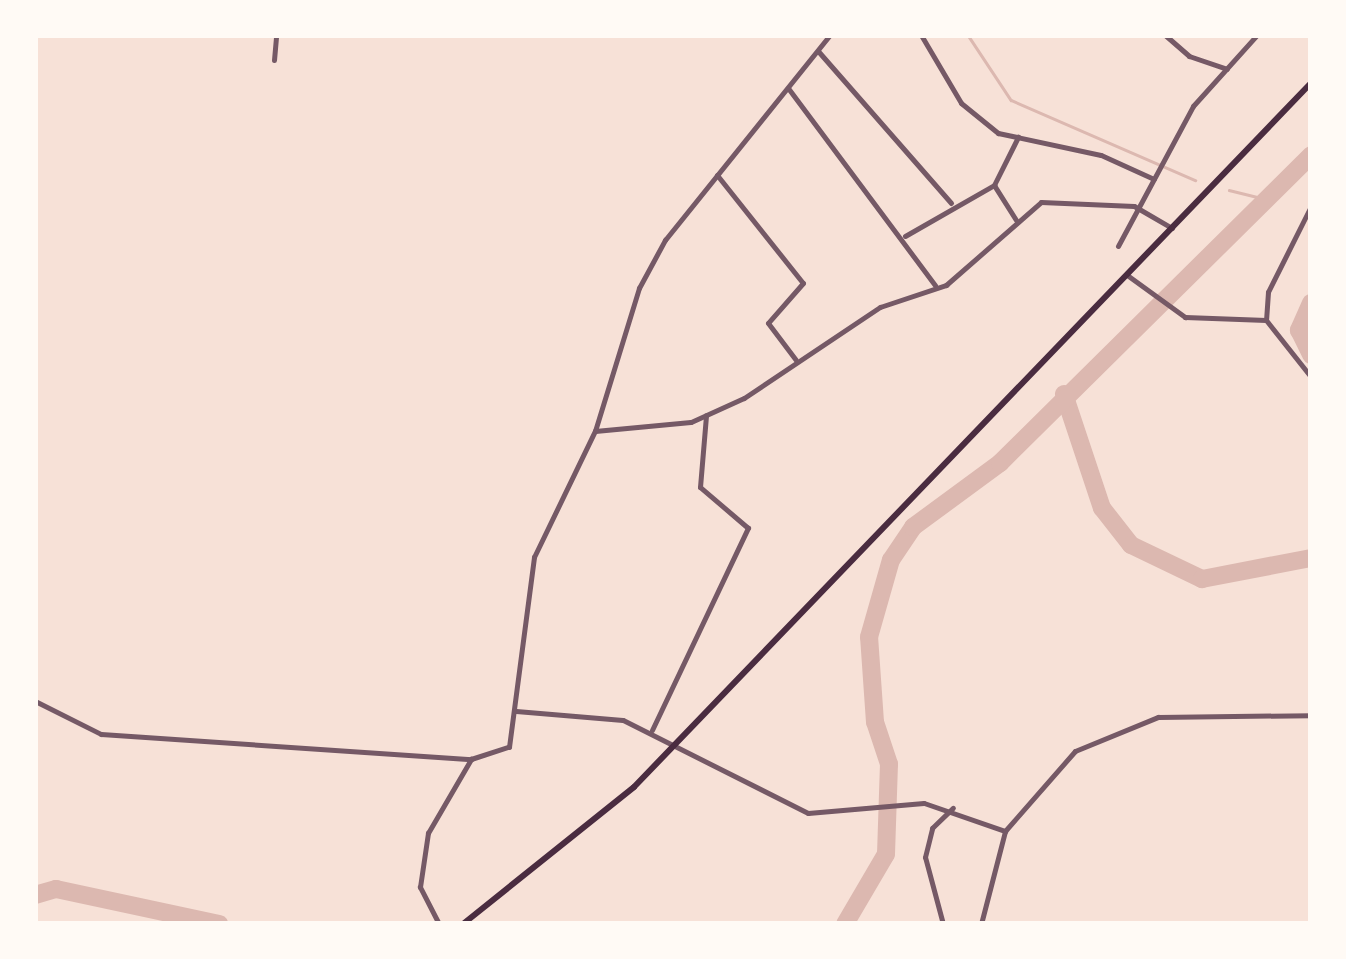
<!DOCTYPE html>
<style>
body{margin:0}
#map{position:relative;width:1346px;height:959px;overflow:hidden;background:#f7e1d7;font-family:Helvetica,sans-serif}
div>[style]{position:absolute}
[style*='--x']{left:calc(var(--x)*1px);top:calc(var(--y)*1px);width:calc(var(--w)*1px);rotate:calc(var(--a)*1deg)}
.stream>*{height:2.5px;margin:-1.25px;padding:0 1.25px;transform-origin:1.25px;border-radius:1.25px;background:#dcb8b0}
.river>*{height:18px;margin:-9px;padding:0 9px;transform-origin:9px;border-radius:9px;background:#dcb8b0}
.minor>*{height:5px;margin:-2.5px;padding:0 2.5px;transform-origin:2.5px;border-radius:2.5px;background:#755966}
.tertiary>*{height:5px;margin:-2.5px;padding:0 2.5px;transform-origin:2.5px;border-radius:2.5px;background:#755966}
.secondary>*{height:6px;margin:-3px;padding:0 3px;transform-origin:3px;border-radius:3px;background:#4a2c40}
span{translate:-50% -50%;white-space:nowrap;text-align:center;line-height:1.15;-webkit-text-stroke:10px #fffaf5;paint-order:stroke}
.frame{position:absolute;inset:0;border:38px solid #fffaf5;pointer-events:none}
</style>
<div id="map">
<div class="stream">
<div style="--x:968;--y:35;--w:78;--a:56.5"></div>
<div style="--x:1011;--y:100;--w:201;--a:23.5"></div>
<div style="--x:1229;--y:190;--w:36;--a:14"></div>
</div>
<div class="river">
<div style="--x:1311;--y:303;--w:30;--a:114"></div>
<div style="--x:1299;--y:330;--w:28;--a:64"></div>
<div style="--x:1064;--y:394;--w:120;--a:71.6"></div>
<div style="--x:1102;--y:508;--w:47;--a:51.9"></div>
<div style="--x:1131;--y:545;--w:79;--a:25.6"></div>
<div style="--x:1202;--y:579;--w:111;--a:-10.9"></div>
<div style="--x:35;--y:895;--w:22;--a:-16"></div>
<div style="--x:56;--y:889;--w:167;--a:12.1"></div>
<div style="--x:845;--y:924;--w:81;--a:-59.6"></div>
<div style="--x:886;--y:854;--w:90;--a:-88.1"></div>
<div style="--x:889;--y:764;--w:44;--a:-108.4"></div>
<div style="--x:875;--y:722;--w:85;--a:-94"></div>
<div style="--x:869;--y:637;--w:80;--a:-74.1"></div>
<div style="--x:891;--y:560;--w:40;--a:-56"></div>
<div style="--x:913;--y:527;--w:108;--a:-36.3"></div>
<div style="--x:1000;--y:463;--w:438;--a:-44.7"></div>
</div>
<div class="minor">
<div style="--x:921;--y:35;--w:79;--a:59.5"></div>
<div style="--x:961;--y:103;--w:48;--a:39"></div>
<div style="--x:998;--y:133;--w:105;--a:12.1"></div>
<div style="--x:1101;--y:155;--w:58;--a:24.4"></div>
<div style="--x:1165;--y:35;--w:32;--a:41"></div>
<div style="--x:1189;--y:56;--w:40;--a:18.9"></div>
<div style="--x:818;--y:51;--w:202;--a:48.8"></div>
<div style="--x:274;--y:60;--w:25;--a:-85"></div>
<div style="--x:788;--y:88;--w:246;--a:53.3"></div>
<div style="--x:717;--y:175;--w:138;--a:51.5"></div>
<div style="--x:803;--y:283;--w:53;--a:131.2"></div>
<div style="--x:768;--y:323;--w:46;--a:52.9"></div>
<div style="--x:1311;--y:206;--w:96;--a:116.6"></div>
<div style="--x:1268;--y:292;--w:28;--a:94"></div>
<div style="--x:1266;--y:320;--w:73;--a:51.7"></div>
<div style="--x:1016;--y:220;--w:41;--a:-122.2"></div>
<div style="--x:994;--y:185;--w:54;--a:-63.4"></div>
<div style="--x:905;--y:236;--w:103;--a:-29.8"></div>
<div style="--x:1118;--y:246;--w:159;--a:-61.8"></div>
<div style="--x:1193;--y:106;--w:96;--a:-48"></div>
<div style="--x:1127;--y:275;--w:72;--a:35.9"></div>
<div style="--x:1185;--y:317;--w:81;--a:2.1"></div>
<div style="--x:595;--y:431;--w:96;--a:-5.4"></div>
<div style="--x:691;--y:422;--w:58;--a:-24.4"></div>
<div style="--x:744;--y:398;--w:164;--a:-33.8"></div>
<div style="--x:880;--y:307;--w:70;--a:-18.4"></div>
<div style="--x:946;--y:285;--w:126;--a:-41.1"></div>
<div style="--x:1041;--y:202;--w:93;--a:2.5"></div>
<div style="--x:1134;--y:206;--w:44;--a:30.1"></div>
<div style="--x:35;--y:701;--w:74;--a:26.6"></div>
<div style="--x:101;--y:734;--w:371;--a:3.9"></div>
<div style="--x:516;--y:711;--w:107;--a:4.8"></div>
<div style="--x:623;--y:720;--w:207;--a:26.7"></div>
<div style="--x:808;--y:813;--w:116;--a:-4.9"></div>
<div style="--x:924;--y:803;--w:86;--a:19.1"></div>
<div style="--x:652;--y:730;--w:224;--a:-64.6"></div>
<div style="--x:748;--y:528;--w:63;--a:-139.5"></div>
<div style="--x:700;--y:487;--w:72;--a:-85.2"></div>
<div style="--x:439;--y:924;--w:42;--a:-117.2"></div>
<div style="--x:420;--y:887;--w:55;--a:-81.6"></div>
<div style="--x:428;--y:833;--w:86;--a:-59.8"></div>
<div style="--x:471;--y:759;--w:40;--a:-18"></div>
<div style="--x:509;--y:747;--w:192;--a:-82.5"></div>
<div style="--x:534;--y:557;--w:140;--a:-64.2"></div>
<div style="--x:595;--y:431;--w:150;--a:-72.9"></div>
<div style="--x:639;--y:288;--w:55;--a:-61.6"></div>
<div style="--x:665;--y:240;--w:263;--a:-51.2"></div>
<div style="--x:943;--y:924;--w:69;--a:-105"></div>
<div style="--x:925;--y:857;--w:30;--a:-76"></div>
<div style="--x:932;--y:828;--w:29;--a:-44"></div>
</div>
<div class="tertiary">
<div style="--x:981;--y:924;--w:96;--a:-75.5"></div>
<div style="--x:1005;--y:831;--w:106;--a:-48.8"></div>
<div style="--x:1075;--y:751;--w:90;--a:-22.3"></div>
<div style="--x:1158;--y:717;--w:153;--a:-0.7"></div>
</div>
<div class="secondary">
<div style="--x:463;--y:924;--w:219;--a:-38.7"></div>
<div style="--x:634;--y:787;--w:977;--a:-46.12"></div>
</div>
<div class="frame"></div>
</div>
